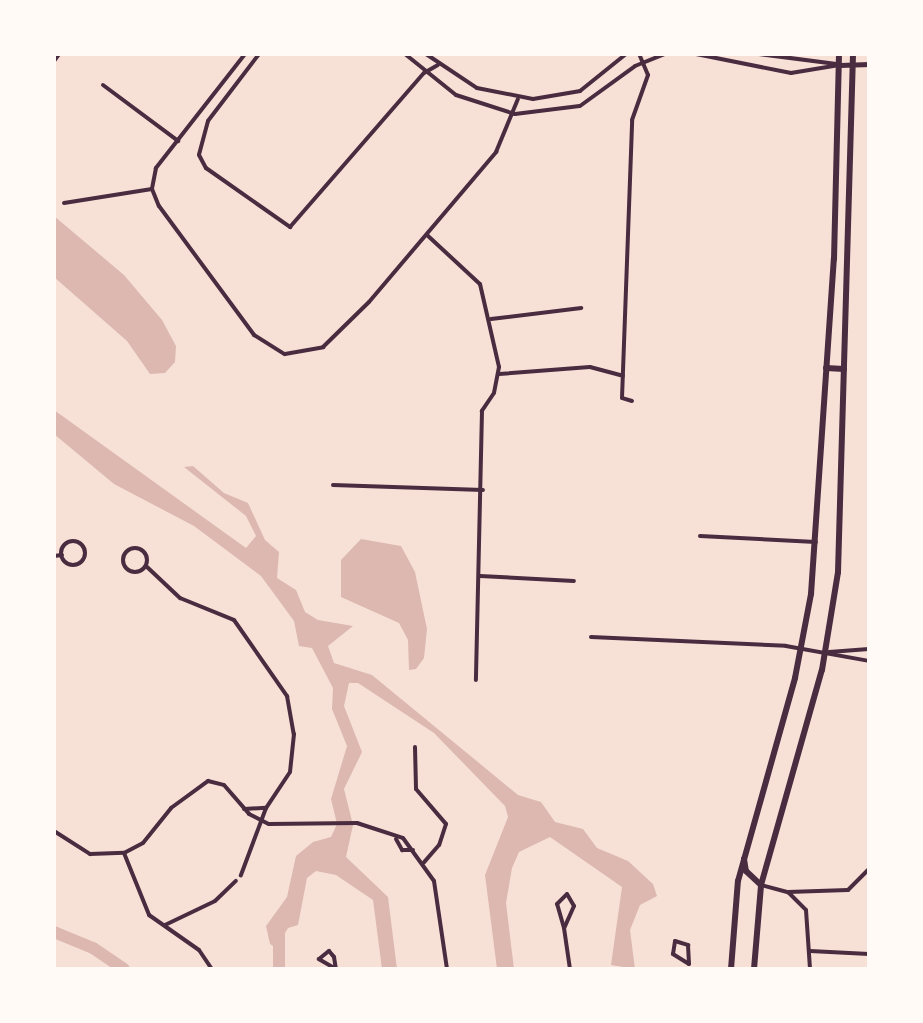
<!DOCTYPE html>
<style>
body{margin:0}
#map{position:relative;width:923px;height:1023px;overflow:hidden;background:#f7e1d7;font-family:Cabin,sans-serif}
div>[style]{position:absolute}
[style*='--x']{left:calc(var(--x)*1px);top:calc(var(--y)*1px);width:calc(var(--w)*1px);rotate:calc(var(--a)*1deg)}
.water>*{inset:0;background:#dcb8b0}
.river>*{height:12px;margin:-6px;padding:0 6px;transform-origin:6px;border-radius:6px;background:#dcb8b0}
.minor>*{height:4px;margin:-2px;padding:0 2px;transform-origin:2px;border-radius:2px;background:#4a2c40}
.minor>.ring{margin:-2px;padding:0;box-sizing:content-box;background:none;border:4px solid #4a2c40;border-radius:50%}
.tertiary>*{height:4.5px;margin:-2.25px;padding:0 2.25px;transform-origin:2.25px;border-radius:2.25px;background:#4a2c40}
.primary>*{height:6px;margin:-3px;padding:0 3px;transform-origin:3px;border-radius:3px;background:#4a2c40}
span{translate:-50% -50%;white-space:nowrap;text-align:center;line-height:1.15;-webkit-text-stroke:4.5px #fffaf5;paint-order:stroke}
.frame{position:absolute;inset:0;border:56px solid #fffaf5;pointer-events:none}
</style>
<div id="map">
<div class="water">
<div style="clip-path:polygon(54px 216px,124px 275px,162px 320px,176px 346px,175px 362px,165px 373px,150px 374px,127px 341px,54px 277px)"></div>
<div style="clip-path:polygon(54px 410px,246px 548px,256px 536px,246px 516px,184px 467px,193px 466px,224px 493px,248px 503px,265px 540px,279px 552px,277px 578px,296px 590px,305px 612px,318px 620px,353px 626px,328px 646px,334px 663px,372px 675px,518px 795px,541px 802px,555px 822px,583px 829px,597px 848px,628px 861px,653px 884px,657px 896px,640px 905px,630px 930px,635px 969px,611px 965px,622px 887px,550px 837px,519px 852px,512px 868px,506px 903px,514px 969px,497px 969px,485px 875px,508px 817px,505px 806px,434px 733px,358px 683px,349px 683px,344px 706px,362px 752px,344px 789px,353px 825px,346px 857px,388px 897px,397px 969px,382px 969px,373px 900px,336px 875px,316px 871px,307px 878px,298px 925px,288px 928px,276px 948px,270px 944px,266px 926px,287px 897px,296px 856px,313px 842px,331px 837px,337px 824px,331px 799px,347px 746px,332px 709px,333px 688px,312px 648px,299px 646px,294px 621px,261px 576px,194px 526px,114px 484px,54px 434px)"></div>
<div style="clip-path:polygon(361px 539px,401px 546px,415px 572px,427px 629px,424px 658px,416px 669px,409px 670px,408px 640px,399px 623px,341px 597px,341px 560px)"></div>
</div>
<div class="river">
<div style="--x:279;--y:929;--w:40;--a:90"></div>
<div style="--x:54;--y:932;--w:42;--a:22.3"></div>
<div style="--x:93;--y:948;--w:37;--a:34"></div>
</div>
<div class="minor">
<div style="--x:245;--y:54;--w:145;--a:128"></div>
<div style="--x:156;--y:168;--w:21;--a:101"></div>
<div style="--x:152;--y:189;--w:18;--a:68"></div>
<div style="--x:159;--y:206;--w:160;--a:53.6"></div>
<div style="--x:254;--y:335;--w:36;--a:32"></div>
<div style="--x:285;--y:354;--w:39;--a:-10"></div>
<div style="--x:323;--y:347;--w:64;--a:-44.4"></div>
<div style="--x:369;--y:302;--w:197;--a:-49.7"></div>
<div style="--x:496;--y:152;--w:57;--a:-67.5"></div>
<div style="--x:259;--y:54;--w:84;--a:127.3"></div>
<div style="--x:208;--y:121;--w:35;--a:105"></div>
<div style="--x:199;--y:155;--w:15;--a:62"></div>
<div style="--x:206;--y:168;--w:103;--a:35.1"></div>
<div style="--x:290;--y:227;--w:204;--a:-49"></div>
<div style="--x:424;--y:73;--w:16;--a:-30"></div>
<div style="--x:286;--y:54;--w:24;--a:0"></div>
<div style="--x:405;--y:54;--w:65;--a:38.8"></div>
<div style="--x:456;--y:95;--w:62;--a:17.9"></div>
<div style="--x:515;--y:114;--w:65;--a:-7"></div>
<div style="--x:580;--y:106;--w:68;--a:-36"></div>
<div style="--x:635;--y:66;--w:31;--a:-22"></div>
<div style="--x:426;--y:54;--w:61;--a:33.7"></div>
<div style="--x:477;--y:88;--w:57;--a:11.1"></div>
<div style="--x:533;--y:99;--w:48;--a:-9.7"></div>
<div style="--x:580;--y:91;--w:59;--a:-38.8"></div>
<div style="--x:696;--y:54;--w:97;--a:11.3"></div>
<div style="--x:791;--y:73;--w:49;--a:-9.5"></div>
<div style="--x:759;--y:54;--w:78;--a:7.4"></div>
<div style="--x:54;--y:61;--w:9;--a:-54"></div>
<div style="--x:103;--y:85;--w:94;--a:36.7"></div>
<div style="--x:64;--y:203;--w:89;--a:-9"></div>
<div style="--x:427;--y:235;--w:72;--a:42.8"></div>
<div style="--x:480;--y:284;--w:85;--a:77.1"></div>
<div style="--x:499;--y:367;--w:26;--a:101"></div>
<div style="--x:494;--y:393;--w:22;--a:124"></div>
<div style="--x:482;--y:411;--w:269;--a:91.3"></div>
<div style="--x:491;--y:319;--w:91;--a:-7"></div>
<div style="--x:499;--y:374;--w:91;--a:-4.4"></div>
<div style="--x:590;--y:367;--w:34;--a:15"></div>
<div style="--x:632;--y:401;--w:10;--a:-163"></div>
<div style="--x:622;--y:398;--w:278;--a:-87.9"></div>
<div style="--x:632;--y:120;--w:48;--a:-70.4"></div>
<div style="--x:648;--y:75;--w:23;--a:-113"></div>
<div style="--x:333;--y:485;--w:150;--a:1.9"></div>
<div style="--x:700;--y:536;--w:116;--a:3"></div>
<div class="ring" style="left:61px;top:541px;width:20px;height:20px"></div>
<div class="ring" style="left:123px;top:548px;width:20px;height:20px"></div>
<div style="--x:54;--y:556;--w:8;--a:-7"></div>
<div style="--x:146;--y:566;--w:47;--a:43.3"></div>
<div style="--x:180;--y:598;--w:58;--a:22.2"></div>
<div style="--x:234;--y:620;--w:93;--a:55.1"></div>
<div style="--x:287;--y:696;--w:39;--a:80"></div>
<div style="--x:294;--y:734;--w:38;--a:96"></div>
<div style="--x:290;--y:772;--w:43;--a:123.7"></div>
<div style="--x:266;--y:808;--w:72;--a:110.5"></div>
<div style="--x:480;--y:576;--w:94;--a:3"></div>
<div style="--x:591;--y:637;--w:195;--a:2.6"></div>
<div style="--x:786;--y:646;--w:84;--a:10.2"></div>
<div style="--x:829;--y:652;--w:40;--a:-4.3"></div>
<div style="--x:415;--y:747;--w:42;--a:88.6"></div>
<div style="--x:416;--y:789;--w:46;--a:49.4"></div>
<div style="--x:446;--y:824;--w:22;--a:108"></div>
<div style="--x:439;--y:845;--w:23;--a:131"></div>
<div style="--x:244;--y:809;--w:22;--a:-3"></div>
<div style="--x:54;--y:831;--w:43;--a:32.6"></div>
<div style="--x:90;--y:854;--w:34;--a:-2"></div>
<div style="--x:124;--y:853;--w:21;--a:-28"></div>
<div style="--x:143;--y:843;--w:45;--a:-51.3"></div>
<div style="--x:171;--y:808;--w:46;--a:-36.1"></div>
<div style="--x:208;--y:781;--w:16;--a:14"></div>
<div style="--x:224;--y:785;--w:38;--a:49"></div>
<div style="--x:249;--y:814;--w:22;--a:27"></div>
<div style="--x:269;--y:824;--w:88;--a:-0.7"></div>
<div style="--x:357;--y:823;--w:48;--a:18.1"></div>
<div style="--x:403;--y:838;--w:53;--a:54.2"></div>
<div style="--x:434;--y:881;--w:89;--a:81.6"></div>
<div style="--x:396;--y:839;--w:13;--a:61"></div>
<div style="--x:402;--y:850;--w:11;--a:0"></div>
<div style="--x:124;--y:853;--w:67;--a:68"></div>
<div style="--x:149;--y:915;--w:61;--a:35"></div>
<div style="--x:199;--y:950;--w:23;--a:56"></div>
<div style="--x:761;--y:885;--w:28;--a:15"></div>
<div style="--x:788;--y:892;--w:25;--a:45"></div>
<div style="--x:806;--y:910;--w:59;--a:86.1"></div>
<div style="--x:788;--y:892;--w:60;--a:-1.9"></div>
<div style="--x:848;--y:890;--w:30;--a:-45"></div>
<div style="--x:567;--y:894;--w:14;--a:60"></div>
<div style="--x:574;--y:906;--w:24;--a:114"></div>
<div style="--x:564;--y:928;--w:25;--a:-106"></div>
<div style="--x:557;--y:904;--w:14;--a:-45"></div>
<div style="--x:165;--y:925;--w:55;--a:-25.6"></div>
<div style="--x:215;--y:901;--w:29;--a:-44"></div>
<div style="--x:564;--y:928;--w:41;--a:81.7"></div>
<div style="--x:675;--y:941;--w:14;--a:17"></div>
<div style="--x:688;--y:945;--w:19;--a:87"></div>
<div style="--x:689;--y:964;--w:19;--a:-148"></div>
<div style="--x:673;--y:954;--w:13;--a:-81"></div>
<div style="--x:329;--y:951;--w:8;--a:50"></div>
<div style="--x:334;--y:957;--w:12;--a:81"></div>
<div style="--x:336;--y:969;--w:20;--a:-150"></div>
<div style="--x:319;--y:959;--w:13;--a:-39"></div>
<div style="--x:810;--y:951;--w:59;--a:2.9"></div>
</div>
<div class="tertiary">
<div style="--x:840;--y:65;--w:29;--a:-2"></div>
</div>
<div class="primary">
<div style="--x:826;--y:368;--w:18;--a:3"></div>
<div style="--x:744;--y:859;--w:12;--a:81"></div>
<div style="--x:746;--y:871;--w:21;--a:43"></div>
<div style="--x:731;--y:969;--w:88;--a:-85.5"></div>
<div style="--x:738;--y:881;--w:211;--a:-74.3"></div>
<div style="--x:795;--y:678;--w:86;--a:-79.2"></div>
<div style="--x:811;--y:594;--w:336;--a:-86.1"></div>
<div style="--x:834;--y:259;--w:205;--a:-88.6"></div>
<div style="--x:754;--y:969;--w:84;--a:-85.2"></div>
<div style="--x:761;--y:885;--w:223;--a:-74.2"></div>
<div style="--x:822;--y:670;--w:99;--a:-80.7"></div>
<div style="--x:838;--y:572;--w:518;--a:-88.34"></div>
</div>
<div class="frame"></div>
</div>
